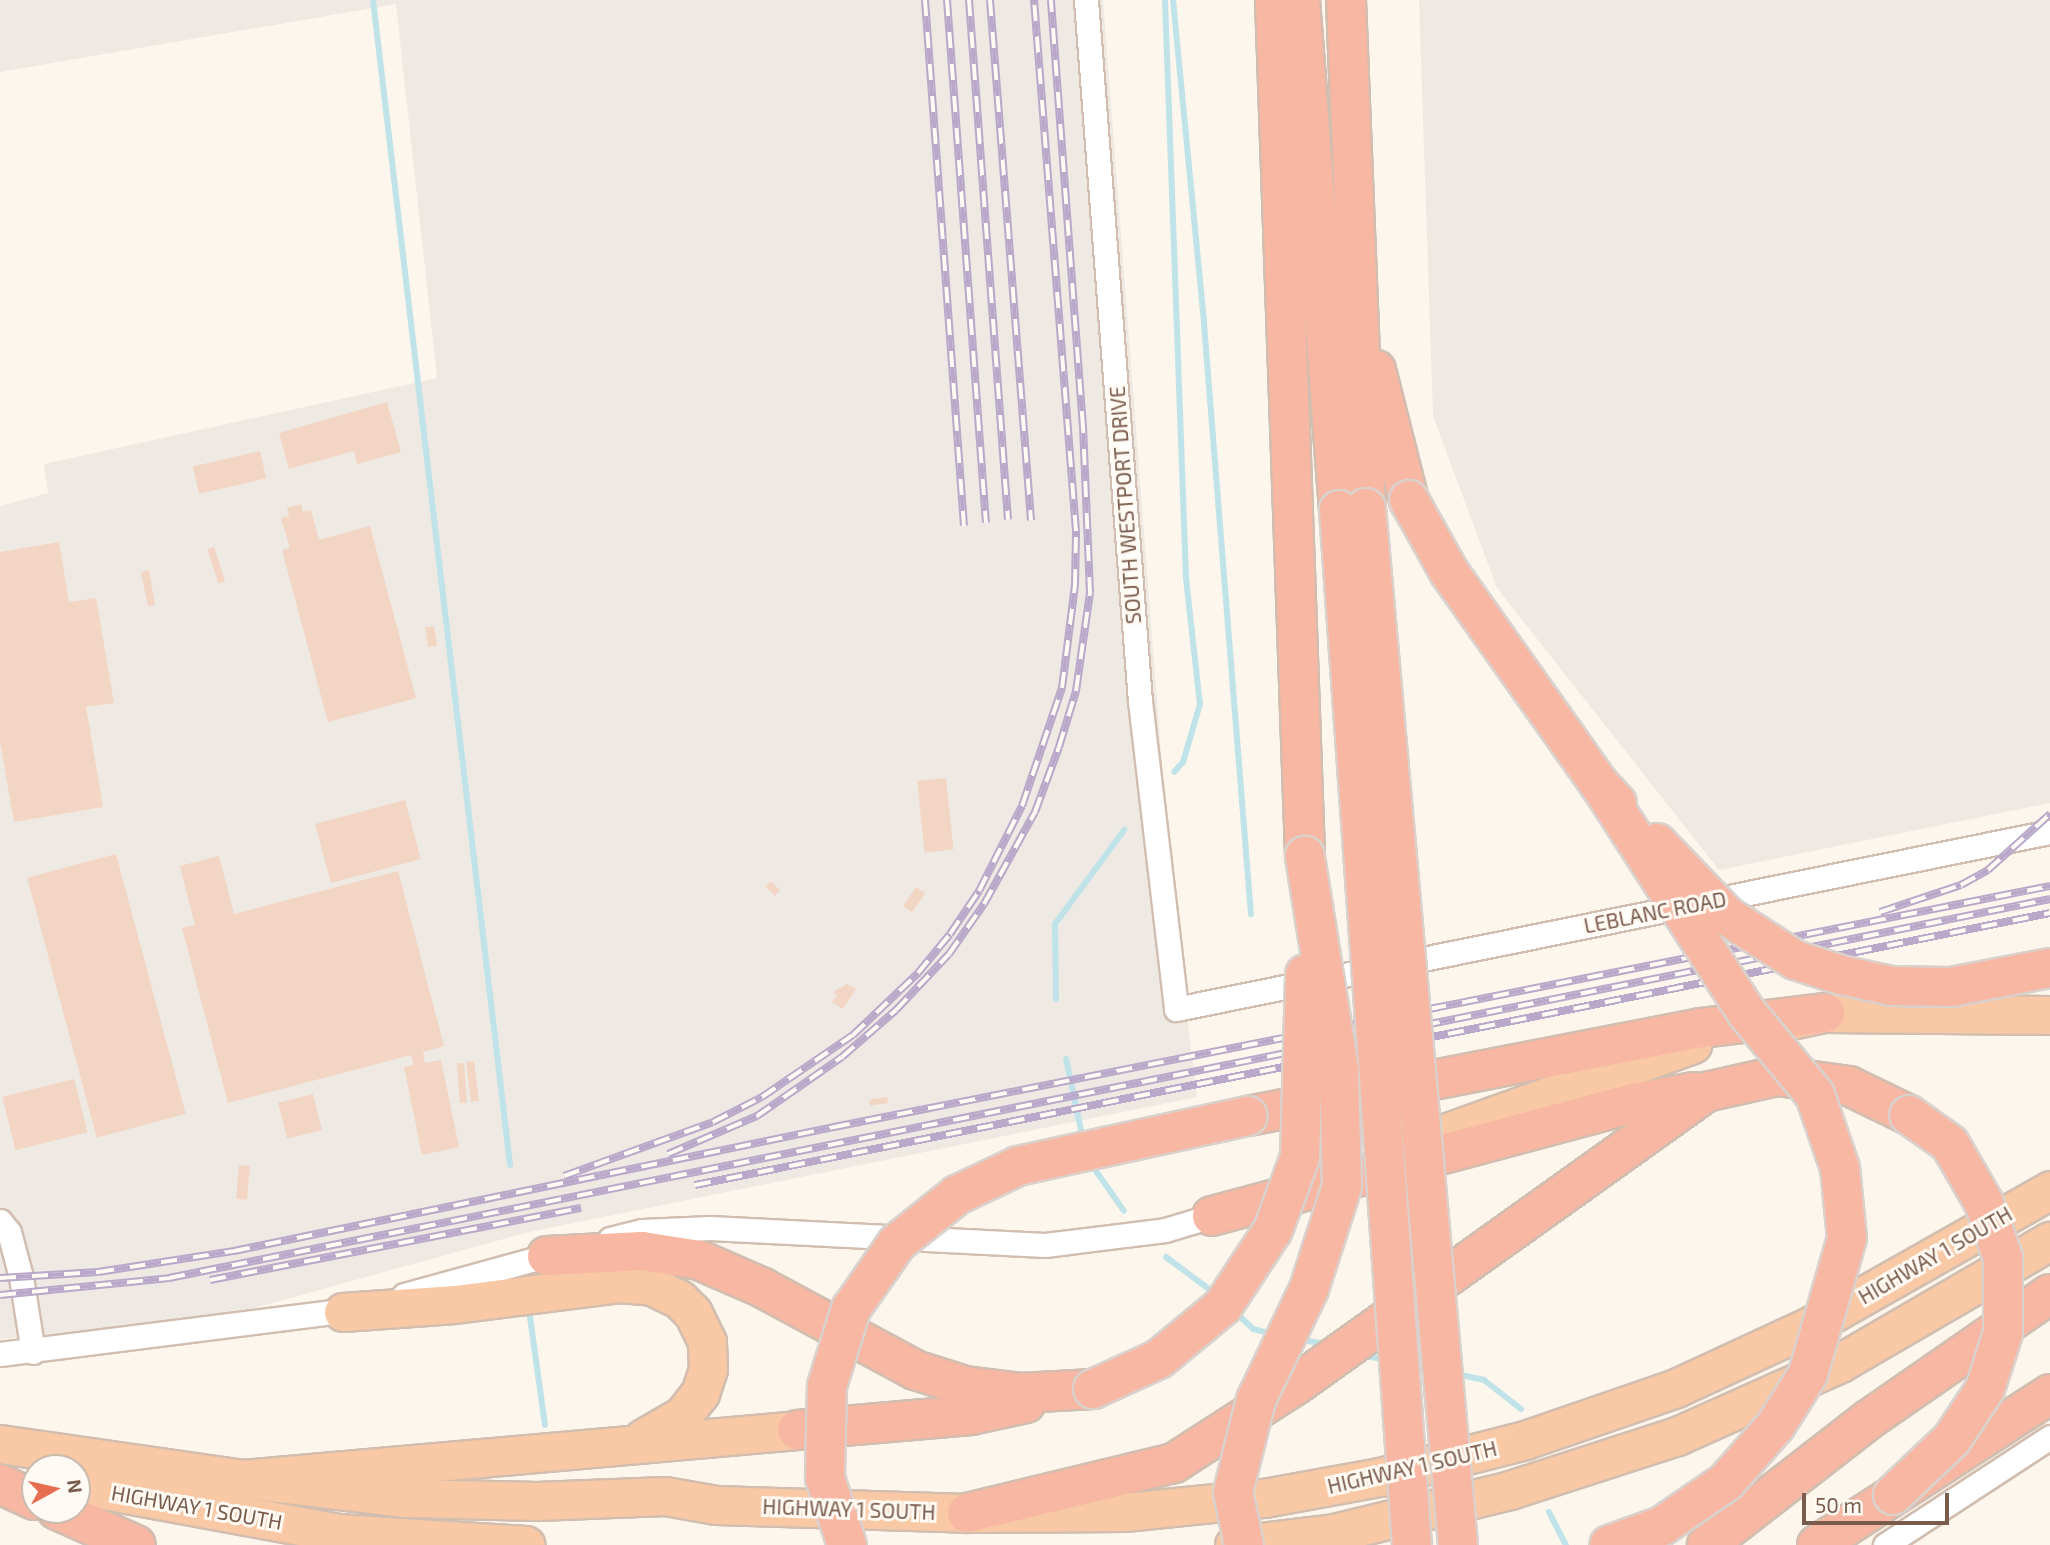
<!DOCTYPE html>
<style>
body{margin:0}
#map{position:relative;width:2050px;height:1545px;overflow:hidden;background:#fdf6ec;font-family:"Exo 2",sans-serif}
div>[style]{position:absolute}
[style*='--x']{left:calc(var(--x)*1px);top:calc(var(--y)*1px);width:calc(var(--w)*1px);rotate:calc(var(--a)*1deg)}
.industrial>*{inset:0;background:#efe9e4}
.stream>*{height:6px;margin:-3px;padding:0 3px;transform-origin:3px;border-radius:3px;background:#bfe3e8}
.building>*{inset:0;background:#f3d5c3;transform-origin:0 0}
.roads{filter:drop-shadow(2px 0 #d1beb0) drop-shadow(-2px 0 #d1beb0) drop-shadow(0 2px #d1beb0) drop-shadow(0 -2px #d1beb0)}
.minor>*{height:23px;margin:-11.5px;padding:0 11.5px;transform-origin:11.5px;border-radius:11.5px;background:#fff}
.trunk>*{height:37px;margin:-18.5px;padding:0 18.5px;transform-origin:18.5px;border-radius:18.5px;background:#f9c8a4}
.motorway>*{height:38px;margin:-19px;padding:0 19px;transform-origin:19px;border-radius:19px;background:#f7b7a3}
.rail>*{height:8px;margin-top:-4px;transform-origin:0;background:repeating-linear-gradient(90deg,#fffaf3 0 16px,#b9a8c9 0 32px);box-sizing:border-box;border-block:2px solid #b9a8c9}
.bridges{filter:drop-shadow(2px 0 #dad1cd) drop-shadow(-2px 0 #dad1cd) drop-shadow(0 2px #dad1cd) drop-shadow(0 -2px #dad1cd)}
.motorway-bridge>*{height:38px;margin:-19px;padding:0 19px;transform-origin:19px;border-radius:19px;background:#f7b7a3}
span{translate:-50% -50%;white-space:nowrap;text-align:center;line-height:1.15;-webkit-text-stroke:6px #fffaf3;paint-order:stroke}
.street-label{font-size:21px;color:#7a5c4d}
.north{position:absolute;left:21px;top:1454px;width:70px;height:70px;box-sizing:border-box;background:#fffaf3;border:2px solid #cabbb1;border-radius:50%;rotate:82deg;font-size:19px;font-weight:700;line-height:28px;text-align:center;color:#7a5c4d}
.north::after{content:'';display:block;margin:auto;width:24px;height:32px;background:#e76f51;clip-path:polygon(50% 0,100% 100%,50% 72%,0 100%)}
.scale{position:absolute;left:1802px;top:1493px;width:147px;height:32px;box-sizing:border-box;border:4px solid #7a5c4d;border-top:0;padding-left:9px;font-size:21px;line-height:24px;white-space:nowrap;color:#7a5c4d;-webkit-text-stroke:5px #fffaf3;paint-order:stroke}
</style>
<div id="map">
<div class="industrial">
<div style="clip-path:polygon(0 0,1103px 0,1171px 883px,1197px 1097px,529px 1232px,229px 1315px,0 1339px,0 506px,48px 493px,44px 464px,437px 378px,396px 4px,0 72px)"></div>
<div style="clip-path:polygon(1419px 0,2050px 0,2050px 803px,1719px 870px,1497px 588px,1433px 416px)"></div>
</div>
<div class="stream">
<div style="--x:373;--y:0;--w:1173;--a:83.29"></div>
<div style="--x:1165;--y:0;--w:578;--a:87.92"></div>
<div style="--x:1186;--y:578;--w:127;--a:83.7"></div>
<div style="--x:1200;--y:704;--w:60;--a:106.3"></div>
<div style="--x:1183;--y:762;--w:13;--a:132"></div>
<div style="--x:1173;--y:0;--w:325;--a:84.5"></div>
<div style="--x:1204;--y:324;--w:592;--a:85.45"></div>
<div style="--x:1056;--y:999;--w:75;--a:-90.8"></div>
<div style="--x:1055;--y:924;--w:117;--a:-53.7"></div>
<div style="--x:1066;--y:1059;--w:83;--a:78.1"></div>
<div style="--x:1091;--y:1164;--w:57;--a:54.9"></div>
<div style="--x:1166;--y:1257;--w:64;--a:36.7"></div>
<div style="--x:1235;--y:1312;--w:25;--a:43"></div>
<div style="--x:1253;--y:1329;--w:21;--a:14"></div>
<div style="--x:530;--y:1317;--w:109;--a:82.1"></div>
<div style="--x:1297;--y:1339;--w:22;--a:10"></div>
<div style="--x:1371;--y:1357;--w:16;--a:11"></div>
<div style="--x:1456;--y:1374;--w:29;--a:12"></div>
<div style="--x:1484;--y:1380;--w:47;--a:38.1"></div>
<div style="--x:1549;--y:1512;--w:37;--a:63"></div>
</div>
<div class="building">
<div style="clip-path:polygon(387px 402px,401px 452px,357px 464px,354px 451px,289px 469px,279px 433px)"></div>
<div style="left:260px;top:451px;width:28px;height:69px;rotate:77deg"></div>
<div style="clip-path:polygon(301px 504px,303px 512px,311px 510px,319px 540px,370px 526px,416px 698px,328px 722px,282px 550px,290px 548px,281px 518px,289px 516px,287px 508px)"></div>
<div style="clip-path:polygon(59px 542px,69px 602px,96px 598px,114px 703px,86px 707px,103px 807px,14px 822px,0 742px,0 552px)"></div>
<div style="left:214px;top:547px;width:36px;height:7px;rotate:72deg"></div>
<div style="clip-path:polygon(149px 570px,155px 605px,148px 606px,141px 572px)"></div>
<div style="left:434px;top:626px;width:20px;height:9px;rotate:81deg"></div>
<div style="left:946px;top:778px;width:72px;height:29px;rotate:84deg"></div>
<div style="left:405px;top:800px;width:61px;height:93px;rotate:75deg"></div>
<div style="left:116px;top:854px;width:269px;height:92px;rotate:75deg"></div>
<div style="clip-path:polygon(219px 856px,234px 914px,398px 871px,444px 1046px,423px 1052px,425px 1063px,441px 1060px,459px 1147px,422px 1155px,404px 1067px,414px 1065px,411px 1055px,228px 1103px,182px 928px,195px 925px,180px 866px)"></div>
<div style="left:771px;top:881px;width:13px;height:8px;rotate:45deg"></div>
<div style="left:916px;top:887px;width:11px;height:23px;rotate:34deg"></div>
<div style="clip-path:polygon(847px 984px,856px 989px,843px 1009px,832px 1002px,837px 995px,833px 992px)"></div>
<div style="left:474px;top:1061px;width:40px;height:8px;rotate:83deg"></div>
<div style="left:464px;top:1063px;width:40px;height:7px;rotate:86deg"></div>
<div style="left:74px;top:1079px;width:55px;height:74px;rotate:76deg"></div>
<div style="left:313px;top:1094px;width:37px;height:36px;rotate:76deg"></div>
<div style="left:887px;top:1097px;width:6px;height:18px;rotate:81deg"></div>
<div style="left:239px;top:1165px;width:11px;height:34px;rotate:5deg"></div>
</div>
<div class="roads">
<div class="minor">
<div style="--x:1086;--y:0;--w:703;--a:85.6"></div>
<div style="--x:1140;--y:701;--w:310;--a:83.3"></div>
<div style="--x:1176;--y:1009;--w:892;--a:-11.45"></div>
<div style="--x:0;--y:1221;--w:14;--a:51"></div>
<div style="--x:9;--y:1232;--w:47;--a:75.1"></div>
<div style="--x:21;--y:1277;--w:76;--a:80.9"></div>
<div style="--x:610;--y:1239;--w:33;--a:-14"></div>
<div style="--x:642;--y:1231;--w:68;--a:-2.5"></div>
<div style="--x:710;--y:1228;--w:335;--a:2.9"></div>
<div style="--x:1045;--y:1245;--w:121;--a:-7.1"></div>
<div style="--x:1165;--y:1230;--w:49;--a:-16.6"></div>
<div style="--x:404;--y:1295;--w:159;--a:-15.4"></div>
<div style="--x:0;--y:1354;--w:357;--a:-7.2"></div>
<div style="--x:1885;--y:1545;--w:197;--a:-33.2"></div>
</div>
<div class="trunk">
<div style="--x:1796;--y:1019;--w:30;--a:-12"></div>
<div style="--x:1825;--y:1013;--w:225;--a:0.5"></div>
<div style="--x:1398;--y:1150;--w:313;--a:-19.8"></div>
<div style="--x:343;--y:1312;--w:112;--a:-4.1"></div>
<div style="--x:455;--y:1304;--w:165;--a:-7.3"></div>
<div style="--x:619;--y:1283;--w:33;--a:5"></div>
<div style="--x:652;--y:1286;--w:30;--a:26"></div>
<div style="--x:679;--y:1299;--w:20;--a:45"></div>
<div style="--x:693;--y:1313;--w:32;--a:64"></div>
<div style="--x:707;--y:1342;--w:27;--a:88"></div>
<div style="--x:708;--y:1369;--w:25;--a:108"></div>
<div style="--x:700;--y:1393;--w:28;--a:128"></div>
<div style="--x:683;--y:1415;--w:46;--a:150.1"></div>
<div style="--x:0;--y:1444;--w:246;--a:8.2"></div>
<div style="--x:243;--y:1479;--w:556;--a:-5.05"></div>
<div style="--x:243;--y:1479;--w:162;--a:6.7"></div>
<div style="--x:404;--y:1498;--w:133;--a:1.3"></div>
<div style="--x:537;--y:1501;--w:128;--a:-2.2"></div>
<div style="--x:665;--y:1496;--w:52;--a:10"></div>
<div style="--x:716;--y:1505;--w:251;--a:1.8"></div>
<div style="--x:967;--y:1513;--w:158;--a:-0.4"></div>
<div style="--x:1125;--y:1512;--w:140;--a:-5.8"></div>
<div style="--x:1264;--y:1498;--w:118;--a:-10.3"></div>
<div style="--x:1380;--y:1477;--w:150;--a:-14.3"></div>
<div style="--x:1525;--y:1440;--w:160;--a:-19"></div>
<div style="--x:1676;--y:1388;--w:148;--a:-24.8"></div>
<div style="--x:1810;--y:1326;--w:276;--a:-29.5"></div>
<div style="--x:77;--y:1485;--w:266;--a:10.4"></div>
<div style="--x:339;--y:1533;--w:187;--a:3.7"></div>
<div style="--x:1234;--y:1545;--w:101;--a:-6.8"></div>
<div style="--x:1334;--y:1533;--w:181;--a:-13.7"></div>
<div style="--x:1510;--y:1490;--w:176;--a:-17.9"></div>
<div style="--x:1677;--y:1436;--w:179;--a:-24.1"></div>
<div style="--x:1840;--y:1363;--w:243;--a:-30.2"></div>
</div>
<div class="motorway">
<div style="--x:1275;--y:0;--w:857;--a:87.99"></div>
<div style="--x:1300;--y:0;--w:511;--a:85.63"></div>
<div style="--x:1346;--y:0;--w:508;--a:87.75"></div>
<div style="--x:1376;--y:370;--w:134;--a:75.8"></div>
<div style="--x:1248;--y:1116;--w:461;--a:-11"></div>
<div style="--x:1701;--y:1028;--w:125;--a:-6.9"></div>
<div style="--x:1212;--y:1216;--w:437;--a:-15"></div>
<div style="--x:1634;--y:1103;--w:61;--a:-10.4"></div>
<div style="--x:547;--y:1256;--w:95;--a:-3"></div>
<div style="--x:642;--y:1251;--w:58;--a:9"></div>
<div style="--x:699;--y:1260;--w:68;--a:23.5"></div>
<div style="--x:761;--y:1287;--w:175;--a:28.3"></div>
<div style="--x:915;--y:1370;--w:52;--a:17.7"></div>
<div style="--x:965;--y:1386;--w:56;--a:7.1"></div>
<div style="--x:1021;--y:1393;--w:72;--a:-3.2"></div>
<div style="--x:797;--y:1430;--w:175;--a:-4.9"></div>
<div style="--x:971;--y:1415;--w:56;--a:-12.3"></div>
<div style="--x:0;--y:1484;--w:38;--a:25"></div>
<div style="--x:57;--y:1510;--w:86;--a:23.9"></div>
<div style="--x:967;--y:1513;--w:213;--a:-13.6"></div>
<div style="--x:1174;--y:1463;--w:146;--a:-32.7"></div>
<div style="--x:1297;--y:1384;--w:503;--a:-35.52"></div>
<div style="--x:1706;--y:1092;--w:73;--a:-12.7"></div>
<div style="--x:1777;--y:1076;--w:73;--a:7.9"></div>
<div style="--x:1849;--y:1086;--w:67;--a:25.8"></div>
<div style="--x:1707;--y:1545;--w:204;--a:-37.8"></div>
<div style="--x:1868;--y:1420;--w:221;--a:-34.7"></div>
<div style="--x:1817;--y:1545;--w:278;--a:-32.9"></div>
</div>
</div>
<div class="rail">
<div style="--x:925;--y:0;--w:527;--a:85.76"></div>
<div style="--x:947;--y:0;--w:524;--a:85.74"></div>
<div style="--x:969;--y:0;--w:521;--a:85.71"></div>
<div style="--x:990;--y:0;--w:522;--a:85.49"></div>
<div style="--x:1880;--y:912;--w:85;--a:-18.4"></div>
<div style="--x:1961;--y:885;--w:31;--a:-29"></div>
<div style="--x:1988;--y:870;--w:84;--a:-42.1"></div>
<div style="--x:668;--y:1154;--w:97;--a:-23.1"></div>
<div style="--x:757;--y:1116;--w:103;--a:-34.8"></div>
<div style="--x:842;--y:1057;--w:72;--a:-41"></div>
<div style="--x:896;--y:1010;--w:77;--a:-46.6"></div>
<div style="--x:949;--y:954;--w:61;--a:-55"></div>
<div style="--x:984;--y:904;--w:105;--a:-61"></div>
<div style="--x:1035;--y:812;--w:69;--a:-69.7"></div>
<div style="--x:1059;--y:747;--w:59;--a:-73.1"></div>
<div style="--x:1076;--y:691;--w:99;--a:-81.9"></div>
<div style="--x:1090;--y:593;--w:166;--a:-92.4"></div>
<div style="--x:1083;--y:427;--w:428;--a:-94.3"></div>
<div style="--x:564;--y:1176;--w:158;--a:-19.9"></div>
<div style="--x:713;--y:1122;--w:55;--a:-27"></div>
<div style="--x:762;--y:1097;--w:110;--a:-34.3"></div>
<div style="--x:853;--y:1035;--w:90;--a:-43.6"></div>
<div style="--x:918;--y:973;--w:50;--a:-50.6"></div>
<div style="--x:950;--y:934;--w:52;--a:-56"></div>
<div style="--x:979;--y:891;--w:95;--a:-63.2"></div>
<div style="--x:1022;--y:806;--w:125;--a:-71.3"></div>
<div style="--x:1062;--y:688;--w:104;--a:-82.8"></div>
<div style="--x:1075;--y:585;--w:54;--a:-88.9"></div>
<div style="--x:1076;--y:531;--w:533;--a:-94.52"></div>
<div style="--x:695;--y:1185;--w:1382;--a:-11.35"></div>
<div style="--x:0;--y:1278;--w:98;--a:-3.5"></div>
<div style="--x:98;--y:1272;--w:138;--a:-8.8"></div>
<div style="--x:234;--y:1251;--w:613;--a:-11.68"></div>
<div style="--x:834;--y:1127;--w:1240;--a:-11.21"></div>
<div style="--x:210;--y:1280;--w:378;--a:-11"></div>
<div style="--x:0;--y:1295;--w:170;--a:-5.7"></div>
<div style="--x:169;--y:1278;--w:1919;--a:-11.39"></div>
</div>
<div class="bridges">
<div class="motorway-bridge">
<div style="--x:1409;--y:500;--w:82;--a:60.9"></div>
<div style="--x:1449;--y:572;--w:261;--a:54.7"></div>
<div style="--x:1600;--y:785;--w:25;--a:47"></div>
<div style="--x:1366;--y:508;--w:1041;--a:84.93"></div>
<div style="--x:1339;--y:510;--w:1038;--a:85.97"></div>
<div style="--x:1600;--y:785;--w:271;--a:57.2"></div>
<div style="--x:1747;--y:1013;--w:107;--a:50.3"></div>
<div style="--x:1815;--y:1095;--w:77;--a:71.1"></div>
<div style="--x:1840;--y:1168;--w:70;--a:84.3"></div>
<div style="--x:1847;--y:1238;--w:141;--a:106"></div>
<div style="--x:1808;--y:1374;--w:60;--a:122.1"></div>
<div style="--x:1776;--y:1425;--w:76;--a:131.3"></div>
<div style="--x:1726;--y:1482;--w:78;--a:145.5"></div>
<div style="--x:1662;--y:1526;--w:56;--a:160.3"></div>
<div style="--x:1657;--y:843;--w:101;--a:46.2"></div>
<div style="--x:1727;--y:916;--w:81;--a:32.9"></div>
<div style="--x:1795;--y:960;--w:48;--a:18.1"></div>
<div style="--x:1841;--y:975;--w:52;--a:12.2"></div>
<div style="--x:1892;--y:986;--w:59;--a:1"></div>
<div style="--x:1951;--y:987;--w:101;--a:-10.9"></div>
<div style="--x:1093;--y:1389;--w:72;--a:-24.4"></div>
<div style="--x:1159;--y:1359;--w:83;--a:-39.6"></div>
<div style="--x:1223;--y:1306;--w:91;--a:-56.7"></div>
<div style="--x:1273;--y:1230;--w:78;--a:-69.7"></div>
<div style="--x:1300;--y:1157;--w:183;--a:-88.4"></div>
<div style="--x:1893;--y:1495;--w:81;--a:-43.5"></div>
<div style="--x:1952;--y:1439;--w:60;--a:-56.6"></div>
<div style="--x:1985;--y:1389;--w:59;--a:-72.2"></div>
<div style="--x:2003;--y:1333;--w:75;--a:-90"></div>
<div style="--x:2003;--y:1258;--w:58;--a:-109.1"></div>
<div style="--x:1984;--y:1203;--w:68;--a:-120"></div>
<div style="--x:1950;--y:1144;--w:50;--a:-144.7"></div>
<div style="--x:847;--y:1545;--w:71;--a:-108.2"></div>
<div style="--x:825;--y:1478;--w:92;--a:-88.8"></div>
<div style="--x:827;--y:1386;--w:81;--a:-72.7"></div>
<div style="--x:851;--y:1309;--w:80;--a:-55.1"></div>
<div style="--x:897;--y:1243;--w:77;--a:-38.7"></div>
<div style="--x:957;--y:1195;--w:68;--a:-25.4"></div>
<div style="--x:1018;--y:1166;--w:235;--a:-12.3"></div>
<div style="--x:1244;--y:1545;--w:54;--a:-101.7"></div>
<div style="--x:1233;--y:1492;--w:95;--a:-76"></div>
<div style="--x:1256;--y:1400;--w:123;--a:-64.5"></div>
<div style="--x:1309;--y:1289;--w:108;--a:-72.2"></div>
<div style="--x:1342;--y:1186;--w:117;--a:-91.5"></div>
<div style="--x:1339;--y:1069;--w:216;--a:-99.1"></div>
</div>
</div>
<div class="street-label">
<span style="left:1125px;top:505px;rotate:-94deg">SOUTH WESTPORT DRIVE</span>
<span style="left:1655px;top:912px;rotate:-11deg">LEBLANC ROAD</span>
<span style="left:1935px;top:1255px;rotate:-30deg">HIGHWAY 1 SOUTH</span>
<span style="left:1412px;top:1467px;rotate:-13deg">HIGHWAY 1 SOUTH</span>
<span style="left:197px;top:1507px;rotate:10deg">HIGHWAY 1 SOUTH</span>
<span style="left:849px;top:1509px;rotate:2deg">HIGHWAY 1 SOUTH</span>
</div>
<div class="north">N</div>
<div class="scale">50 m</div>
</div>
